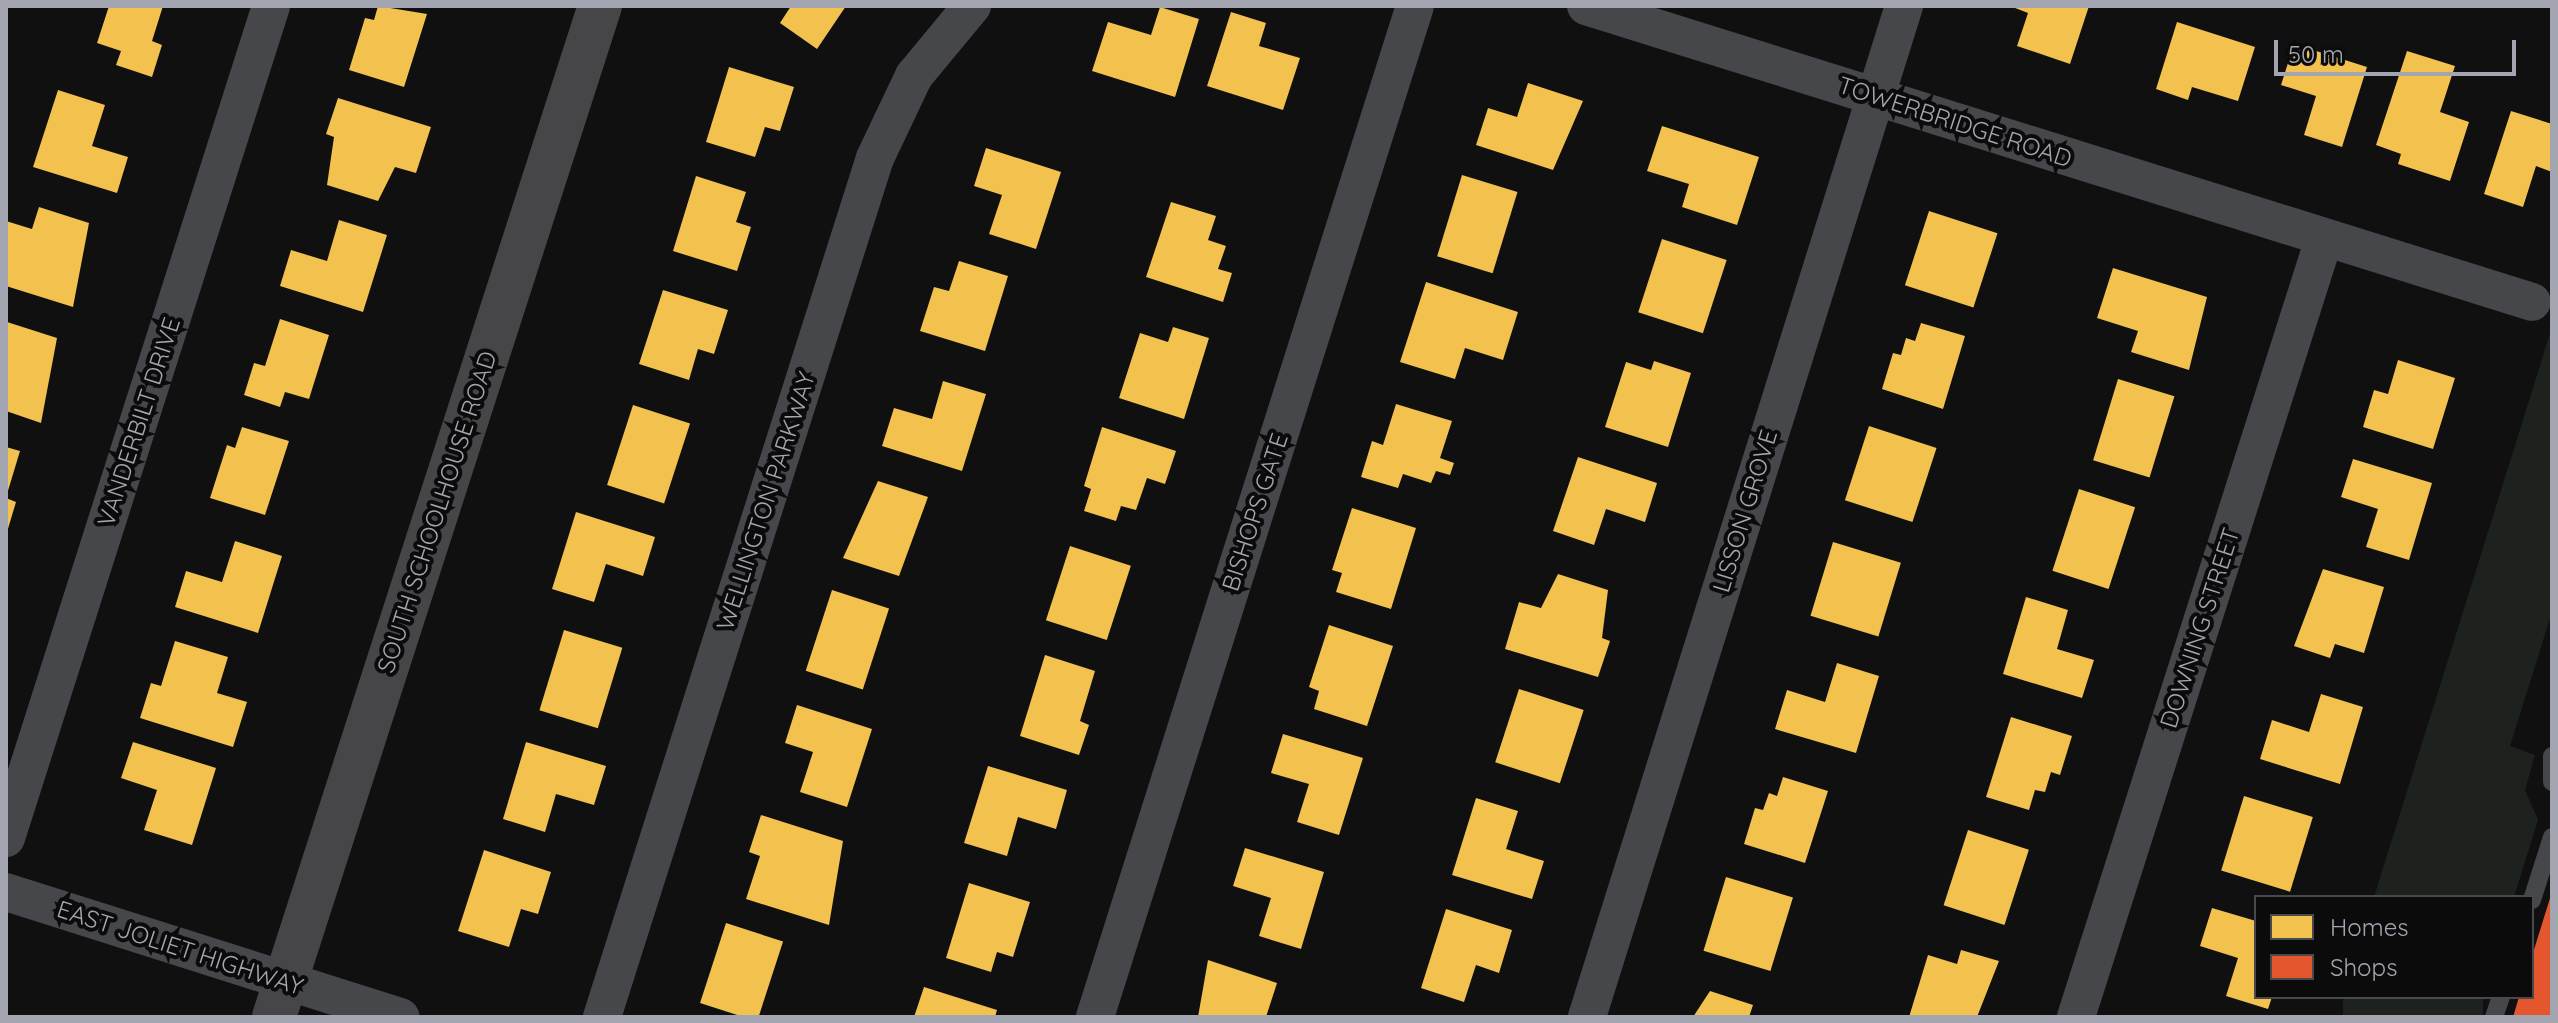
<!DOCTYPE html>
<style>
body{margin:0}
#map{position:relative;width:2558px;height:1023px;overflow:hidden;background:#101011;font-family:Quicksand,sans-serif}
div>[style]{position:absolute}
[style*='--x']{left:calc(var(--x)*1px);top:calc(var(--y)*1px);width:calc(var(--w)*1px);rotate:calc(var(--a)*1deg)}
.green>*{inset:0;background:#1d221e;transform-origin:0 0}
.homes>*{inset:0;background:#f2c14e;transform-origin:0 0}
.shops>*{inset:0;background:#e4572e}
.lane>*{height:18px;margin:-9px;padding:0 9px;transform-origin:9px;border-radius:9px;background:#46474a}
.street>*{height:38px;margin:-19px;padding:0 19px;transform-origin:19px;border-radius:19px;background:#46474a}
.secondary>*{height:44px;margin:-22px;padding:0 22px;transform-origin:22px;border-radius:22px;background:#464648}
span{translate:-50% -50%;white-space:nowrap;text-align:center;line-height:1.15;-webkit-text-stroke:8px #0b0b0c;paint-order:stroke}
.street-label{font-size:24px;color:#a3a6b0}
.frame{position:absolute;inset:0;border:8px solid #a3a6b0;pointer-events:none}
.legend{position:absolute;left:2254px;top:895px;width:280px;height:104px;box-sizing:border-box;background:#0b0b0c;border:2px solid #48494e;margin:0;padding:10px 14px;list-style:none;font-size:24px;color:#a3a6b0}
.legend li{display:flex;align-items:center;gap:16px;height:40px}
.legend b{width:40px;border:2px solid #48494e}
.scale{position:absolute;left:2274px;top:40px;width:242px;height:36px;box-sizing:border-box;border:4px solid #a3a6b0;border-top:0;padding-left:10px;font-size:24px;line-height:28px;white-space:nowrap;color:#a3a6b0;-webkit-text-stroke:6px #0b0b0c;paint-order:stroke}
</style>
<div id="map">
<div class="green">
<div style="clip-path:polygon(2552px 327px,2552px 612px,2510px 746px,2535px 755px,2525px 790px,2538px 820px,2514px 897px,2374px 897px)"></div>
<div style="left:2343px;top:997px;width:140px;height:21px"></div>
</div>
<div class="homes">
<div style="clip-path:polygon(109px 6px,163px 6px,152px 41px,162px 45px,152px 77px,116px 65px,121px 51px,97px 43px)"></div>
<div style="clip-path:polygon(378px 6px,427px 14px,404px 87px,349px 70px,365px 18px,374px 20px)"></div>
<div style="clip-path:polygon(791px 6px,846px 6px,817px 49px,780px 23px)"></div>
<div style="clip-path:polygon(2010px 6px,2089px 6px,2070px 64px,2017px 46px,2028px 13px)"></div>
<div style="clip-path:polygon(1160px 7px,1199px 19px,1175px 97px,1092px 71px,1108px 22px,1151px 35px)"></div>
<div style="clip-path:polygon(1231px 12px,1266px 23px,1259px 46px,1300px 58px,1283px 110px,1207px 86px)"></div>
<div style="clip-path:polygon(2177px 22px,2255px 47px,2238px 101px,2192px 87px,2188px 100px,2156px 89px)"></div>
<div style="clip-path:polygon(2294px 44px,2367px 67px,2342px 147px,2304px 135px,2316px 96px,2281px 85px)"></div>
<div style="clip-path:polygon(2407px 51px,2455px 66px,2440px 112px,2469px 122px,2450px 181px,2398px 164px,2401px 154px,2376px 145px)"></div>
<div style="clip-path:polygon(729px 67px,794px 87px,780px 131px,765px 127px,755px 157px,706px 142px)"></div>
<div style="clip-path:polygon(1528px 83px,1583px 101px,1553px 170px,1476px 145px,1488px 108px,1517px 117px)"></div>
<div style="clip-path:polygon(58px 90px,105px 105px,92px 146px,128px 157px,117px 193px,33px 167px)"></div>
<div style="clip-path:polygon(338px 98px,431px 127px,416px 173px,395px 167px,378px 201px,327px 185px,334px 137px,326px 134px)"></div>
<div style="clip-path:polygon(2511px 111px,2552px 124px,2552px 172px,2536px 166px,2523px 207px,2484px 194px)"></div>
<div style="clip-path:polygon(1662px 126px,1759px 157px,1737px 225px,1682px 207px,1689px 184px,1647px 171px)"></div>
<div style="clip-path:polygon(986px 148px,1061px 172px,1036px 249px,989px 234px,1002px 195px,974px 186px)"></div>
<div style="left:1462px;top:175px;width:58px;height:85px;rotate:17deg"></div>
<div style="clip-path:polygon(696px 176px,746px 192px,736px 222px,751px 227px,737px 271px,673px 251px)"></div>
<div style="clip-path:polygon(1171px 202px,1216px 216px,1208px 240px,1226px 246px,1218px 269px,1232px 273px,1223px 302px,1146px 277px)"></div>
<div style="clip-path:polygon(39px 207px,89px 223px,73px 307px,6px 286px,6px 221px,32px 229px)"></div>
<div style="left:1929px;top:211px;width:72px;height:78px;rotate:18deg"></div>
<div style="clip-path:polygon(339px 220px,387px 235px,363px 312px,280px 286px,291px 250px,327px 261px)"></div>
<div style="left:1662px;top:239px;width:68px;height:77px;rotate:18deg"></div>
<div style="clip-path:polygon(959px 261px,1008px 276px,985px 351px,920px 331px,934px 287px,949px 291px)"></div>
<div style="clip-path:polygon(2113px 268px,2207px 297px,2189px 370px,2131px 352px,2138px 331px,2097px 318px)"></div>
<div style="clip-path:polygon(1426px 282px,1518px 312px,1503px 360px,1465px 348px,1455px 379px,1400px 362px)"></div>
<div style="clip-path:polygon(663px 290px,728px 310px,714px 354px,698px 349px,689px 380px,639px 364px)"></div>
<div style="clip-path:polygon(280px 319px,329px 335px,309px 399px,285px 392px,280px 407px,244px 395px,254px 363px,265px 366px)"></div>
<div style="clip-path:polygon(7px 322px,57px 338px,41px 423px,6px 411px)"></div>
<div style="clip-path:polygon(1921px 323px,1965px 336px,1943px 409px,1882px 389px,1893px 353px,1901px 355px,1906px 338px,1915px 341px)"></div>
<div style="clip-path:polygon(1173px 327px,1209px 338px,1184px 419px,1119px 398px,1140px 333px,1168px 342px)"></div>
<div style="clip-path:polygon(2398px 360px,2455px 378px,2433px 449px,2363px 427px,2374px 390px,2388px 394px)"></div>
<div style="clip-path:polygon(1654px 361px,1691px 373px,1668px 447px,1605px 427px,1626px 362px,1651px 370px)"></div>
<div style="left:2118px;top:379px;width:59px;height:85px;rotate:17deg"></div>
<div style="clip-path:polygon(943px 381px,986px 394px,962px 471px,882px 446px,894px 408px,932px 419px)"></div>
<div style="clip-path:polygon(1396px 404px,1452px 421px,1440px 458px,1454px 463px,1450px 475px,1436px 471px,1431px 483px,1403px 474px,1398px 488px,1361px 477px,1372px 441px,1383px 445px)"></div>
<div style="left:633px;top:405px;width:60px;height:84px;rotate:18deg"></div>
<div style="left:1869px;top:426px;width:71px;height:78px;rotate:18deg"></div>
<div style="clip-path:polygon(242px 427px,289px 441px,265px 515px,210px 498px,227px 445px,235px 448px)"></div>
<div style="clip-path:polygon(1102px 427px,1176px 451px,1165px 484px,1147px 478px,1136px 510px,1121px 506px,1116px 521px,1084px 511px,1091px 489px,1084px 486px)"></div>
<div style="clip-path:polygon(6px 447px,20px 451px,7px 494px,6px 494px)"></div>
<div style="clip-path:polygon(1578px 457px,1657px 483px,1645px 522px,1606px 509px,1594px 545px,1553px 531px)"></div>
<div style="clip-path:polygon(2353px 459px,2432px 483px,2409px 560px,2366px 547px,2378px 509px,2341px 497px)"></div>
<div style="clip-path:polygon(878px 481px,928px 497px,899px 576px,843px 558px)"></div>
<div style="left:2079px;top:489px;width:59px;height:86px;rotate:18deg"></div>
<div style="clip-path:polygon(6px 498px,16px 502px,7px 532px,6px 532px)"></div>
<div style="clip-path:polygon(1352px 508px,1416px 528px,1391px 609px,1336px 592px,1342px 573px,1332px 570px)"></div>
<div style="clip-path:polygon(576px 512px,655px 537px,643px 576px,606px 564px,594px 602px,552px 589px)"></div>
<div style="clip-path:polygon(235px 541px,282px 556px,258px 633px,175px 607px,186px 571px,222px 582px)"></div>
<div style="left:1833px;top:542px;width:71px;height:77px;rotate:17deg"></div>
<div style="left:1070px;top:546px;width:64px;height:78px;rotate:18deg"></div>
<div style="clip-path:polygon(2323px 569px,2384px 587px,2364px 653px,2335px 644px,2330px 658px,2294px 646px)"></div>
<div style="clip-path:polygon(1558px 574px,1608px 590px,1602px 638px,1610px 641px,1598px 677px,1505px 649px,1519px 602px,1541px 608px)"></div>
<div style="left:832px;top:590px;width:60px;height:85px;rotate:18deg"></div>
<div style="clip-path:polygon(2026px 597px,2068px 610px,2057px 649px,2094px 660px,2082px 698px,2003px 674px)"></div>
<div style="clip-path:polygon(1329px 625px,1393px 646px,1367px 726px,1314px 709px,1319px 691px,1309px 687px)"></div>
<div style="left:564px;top:630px;width:61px;height:84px;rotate:17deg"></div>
<div style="clip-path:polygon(175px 641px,228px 657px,217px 693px,247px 702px,233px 747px,140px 718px,151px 683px,161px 686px)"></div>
<div style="clip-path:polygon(1045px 655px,1095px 671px,1080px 721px,1089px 725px,1079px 755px,1020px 736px)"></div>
<div style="clip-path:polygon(1837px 663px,1879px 676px,1856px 753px,1775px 729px,1787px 690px,1825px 702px)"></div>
<div style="left:1519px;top:689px;width:68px;height:77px;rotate:18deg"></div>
<div style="clip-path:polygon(2321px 694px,2363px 707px,2340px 784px,2260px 759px,2272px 720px,2309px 732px)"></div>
<div style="clip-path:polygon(797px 705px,872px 729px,847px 807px,800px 792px,813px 752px,785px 743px)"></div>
<div style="clip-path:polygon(2011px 717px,2072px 736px,2060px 775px,2051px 772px,2045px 792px,2035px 790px,2029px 810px,1986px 797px)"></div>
<div style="clip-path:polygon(1283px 734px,1363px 758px,1339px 835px,1297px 822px,1309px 784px,1271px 773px)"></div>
<div style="clip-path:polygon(133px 742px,216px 768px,192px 845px,144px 830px,157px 790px,121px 778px)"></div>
<div style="clip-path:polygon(526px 742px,606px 766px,594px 805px,556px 794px,545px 832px,503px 819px)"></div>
<div style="clip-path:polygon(988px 766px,1067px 790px,1056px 829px,1018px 817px,1007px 856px,964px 843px)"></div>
<div style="clip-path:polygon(1783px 777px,1828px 791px,1805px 863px,1744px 844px,1755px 808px,1763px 810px,1769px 793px,1777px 796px)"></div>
<div style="left:2244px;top:796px;width:72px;height:78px;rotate:17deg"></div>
<div style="clip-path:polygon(1476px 798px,1518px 811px,1506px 849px,1544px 861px,1532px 899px,1452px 875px)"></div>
<div style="clip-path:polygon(761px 815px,843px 841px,829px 925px,746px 899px,760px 856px,749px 852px)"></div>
<div style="left:1968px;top:830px;width:64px;height:79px;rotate:18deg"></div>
<div style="clip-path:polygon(1245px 848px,1324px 872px,1301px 949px,1259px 936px,1271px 898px,1233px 886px)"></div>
<div style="clip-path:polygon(484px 850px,551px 872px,538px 914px,521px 909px,509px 947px,458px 931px)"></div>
<div style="left:1726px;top:877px;width:70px;height:77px;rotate:17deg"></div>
<div style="clip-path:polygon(969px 883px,1030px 902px,1013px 957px,997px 952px,991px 972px,946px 958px)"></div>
<div style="clip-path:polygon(2212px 908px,2256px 921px,2256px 997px,2272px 997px,2268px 1009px,2226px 996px,2238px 958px,2200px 946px)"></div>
<div style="clip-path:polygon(1446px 909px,1512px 930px,1499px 973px,1476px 965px,1464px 1002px,1421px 988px)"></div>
<div style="left:726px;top:923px;width:60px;height:84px;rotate:18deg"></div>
<div style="clip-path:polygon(1961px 950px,1999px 961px,1977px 1017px,1909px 1017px,1928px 955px,1957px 964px)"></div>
<div style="clip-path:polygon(1208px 960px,1277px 983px,1266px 1017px,1198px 1017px)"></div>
<div style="clip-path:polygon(924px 987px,997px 1010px,995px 1017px,914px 1017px)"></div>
<div style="clip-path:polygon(1710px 991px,1753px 1005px,1749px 1017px,1693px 1017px)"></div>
</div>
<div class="shops">
<div style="clip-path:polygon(2551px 895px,2552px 1017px,2513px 1017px,2519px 997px,2532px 997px,2532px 956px)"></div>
</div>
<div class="lane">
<div style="--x:2552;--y:756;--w:26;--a:90"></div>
<div style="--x:2532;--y:900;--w:66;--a:-72.4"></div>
<div style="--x:2494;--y:1017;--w:21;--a:-71"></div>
</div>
<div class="street">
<div style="--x:1586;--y:6;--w:991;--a:17.37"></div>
<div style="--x:6;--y:838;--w:873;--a:-72.33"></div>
<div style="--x:6;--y:892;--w:414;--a:17.6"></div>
<div style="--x:602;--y:1017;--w:901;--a:-72.37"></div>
<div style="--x:875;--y:158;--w:91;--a:-64.6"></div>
<div style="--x:914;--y:76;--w:91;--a:-50.4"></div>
<div style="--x:1095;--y:1017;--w:1060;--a:-72.44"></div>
<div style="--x:1587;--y:1017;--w:1060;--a:-72.59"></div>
<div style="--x:2076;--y:1017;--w:817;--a:-72.32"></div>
</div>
<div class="secondary">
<div style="--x:274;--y:1017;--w:1062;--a:-72.13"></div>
</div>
<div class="street-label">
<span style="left:1955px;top:122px;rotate:18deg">TOWERBRIDGE ROAD</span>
<span style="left:139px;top:422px;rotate:-72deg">VANDERBILT DRIVE</span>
<span style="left:766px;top:501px;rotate:-72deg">WELLINGTON PARKWAY</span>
<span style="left:1745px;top:511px;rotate:-73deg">LISSON GROVE</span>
<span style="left:437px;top:512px;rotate:-72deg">SOUTH SCHOOLHOUSE ROAD</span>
<span style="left:1255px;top:512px;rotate:-72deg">BISHOPS GATE</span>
<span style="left:2200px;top:628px;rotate:-72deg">DOWNING STREET</span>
<span style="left:180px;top:948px;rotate:18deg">EAST JOLIET HIGHWAY</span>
</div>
<div class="frame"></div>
<ul class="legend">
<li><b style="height:22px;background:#f2c14e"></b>Homes</li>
<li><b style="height:22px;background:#e4572e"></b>Shops</li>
</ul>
<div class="scale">50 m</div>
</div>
